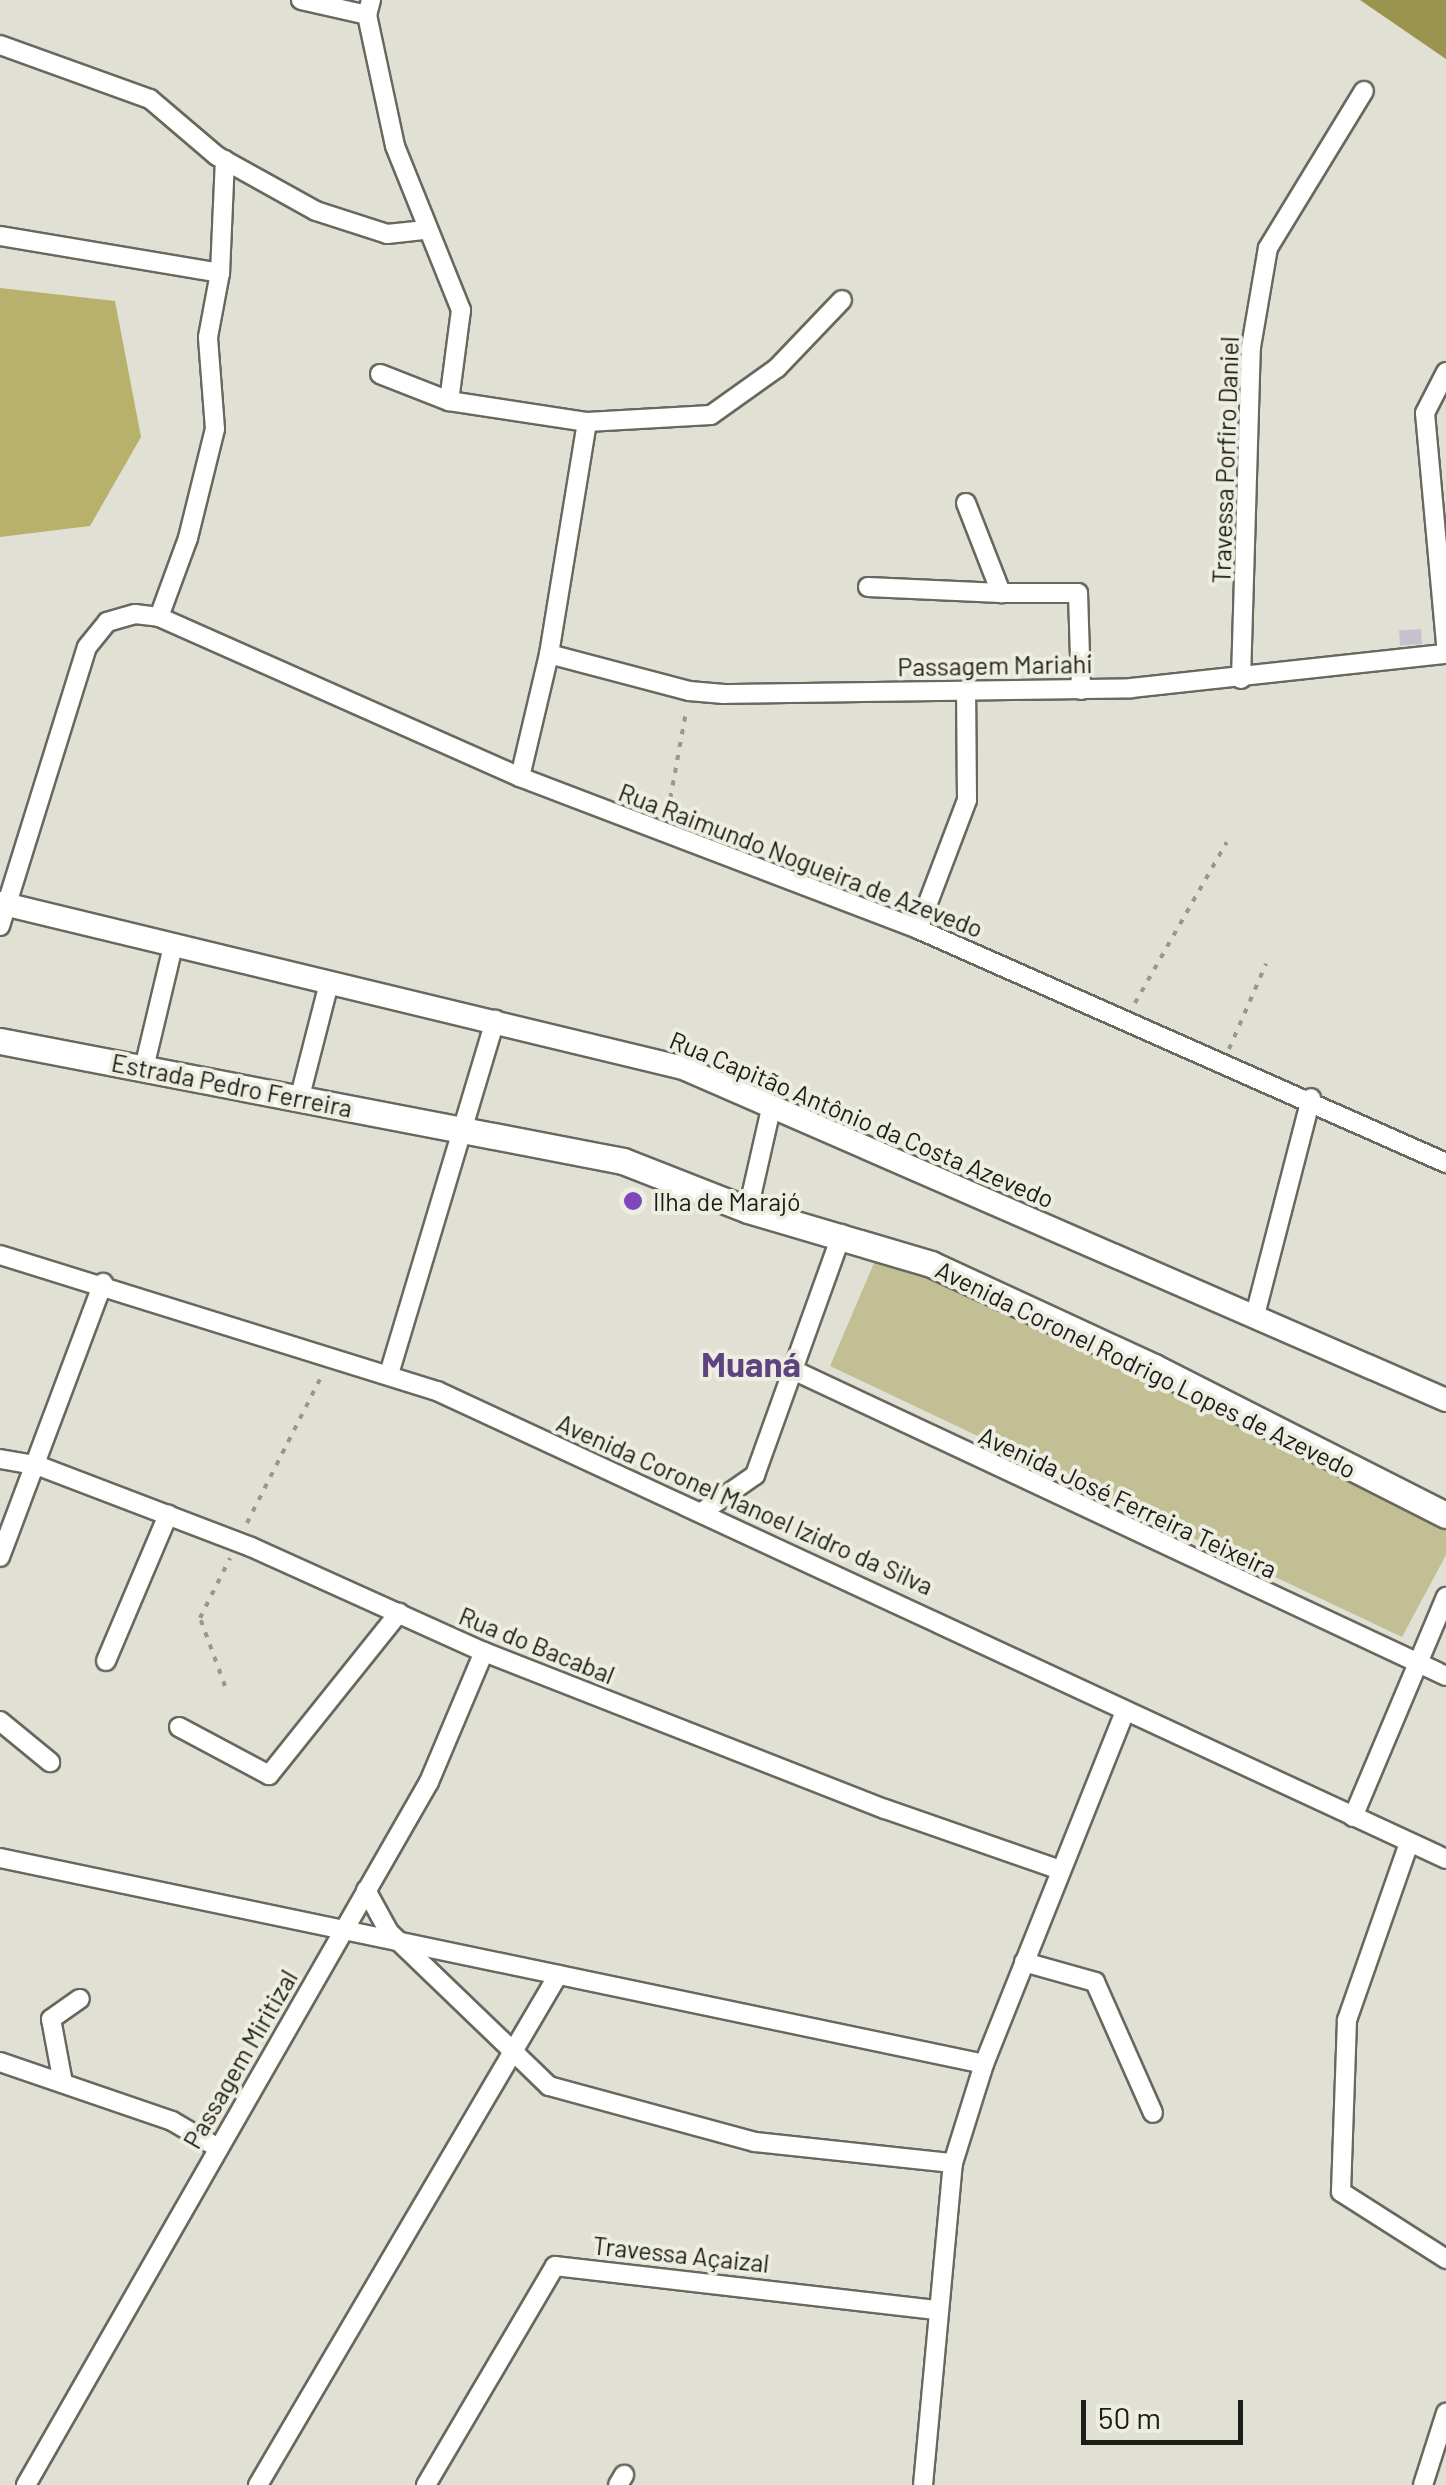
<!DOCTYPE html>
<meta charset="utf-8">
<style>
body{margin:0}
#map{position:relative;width:1446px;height:2485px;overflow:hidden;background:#e1e0d4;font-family:Barlow,sans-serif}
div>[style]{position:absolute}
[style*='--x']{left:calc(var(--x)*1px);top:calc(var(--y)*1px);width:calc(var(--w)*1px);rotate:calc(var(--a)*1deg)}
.green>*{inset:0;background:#c2bf94}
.forest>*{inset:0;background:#b7b16c}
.water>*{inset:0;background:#9a944f}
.building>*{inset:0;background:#c6c1cd;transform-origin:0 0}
.path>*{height:4px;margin-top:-2px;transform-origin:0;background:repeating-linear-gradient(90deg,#97978e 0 5px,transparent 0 13px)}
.roads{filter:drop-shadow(2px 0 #69685e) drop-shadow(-2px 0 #69685e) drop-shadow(0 2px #69685e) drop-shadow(0 -2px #69685e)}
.minor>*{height:18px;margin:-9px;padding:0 9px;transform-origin:9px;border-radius:9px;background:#fff}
.tertiary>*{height:22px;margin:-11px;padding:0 11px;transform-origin:11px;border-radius:11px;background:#fff}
.secondary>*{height:25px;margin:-12.5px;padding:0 12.5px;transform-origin:12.5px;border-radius:12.5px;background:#fff}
.dots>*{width:28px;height:28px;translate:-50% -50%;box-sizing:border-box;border:5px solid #eeede1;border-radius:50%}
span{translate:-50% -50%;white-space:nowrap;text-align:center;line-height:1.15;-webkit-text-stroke:8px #eeede1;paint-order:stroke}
.street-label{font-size:25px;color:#1c1c18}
.poi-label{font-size:25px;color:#1c1c18}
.left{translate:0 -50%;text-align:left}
.district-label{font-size:35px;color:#5d437f;font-weight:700}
.scale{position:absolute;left:1081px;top:2400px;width:162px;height:45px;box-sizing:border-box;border:5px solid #1c1c18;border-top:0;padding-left:12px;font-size:30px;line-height:35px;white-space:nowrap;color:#1c1c18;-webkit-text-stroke:8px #eeede1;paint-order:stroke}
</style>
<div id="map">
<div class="green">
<div style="clip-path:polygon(880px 1249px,1446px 1516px,1446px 1555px,1402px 1637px,830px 1366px)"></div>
</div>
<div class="forest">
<div style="clip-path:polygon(0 288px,115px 301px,141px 437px,90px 526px,0 537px)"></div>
</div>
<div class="water">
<div style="clip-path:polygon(1360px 0,1446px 0,1446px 59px)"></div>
</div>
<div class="building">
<div style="left:1421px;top:629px;width:15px;height:22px;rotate:86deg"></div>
</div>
<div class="path">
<div style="--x:668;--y:811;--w:101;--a:-79.7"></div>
<div style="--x:1135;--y:1003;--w:185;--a:-60.3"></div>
<div style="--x:1229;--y:1049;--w:93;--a:-66.5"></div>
<div style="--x:247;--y:1523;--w:166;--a:-63.1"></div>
<div style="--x:225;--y:1686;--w:72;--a:-110.2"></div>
<div style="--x:200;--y:1618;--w:67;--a:-63.4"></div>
</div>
<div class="roads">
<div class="minor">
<div style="--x:301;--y:0;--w:68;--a:12.8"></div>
<div style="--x:371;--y:0;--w:16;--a:105"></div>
<div style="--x:367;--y:15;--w:134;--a:77.9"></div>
<div style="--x:395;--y:146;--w:177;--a:68.1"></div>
<div style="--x:461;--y:310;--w:92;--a:97.5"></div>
<div style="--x:0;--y:45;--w:159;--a:19.8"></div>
<div style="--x:150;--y:99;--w:88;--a:40.4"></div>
<div style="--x:217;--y:156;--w:113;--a:29.1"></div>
<div style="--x:316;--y:211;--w:75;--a:17.9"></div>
<div style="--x:387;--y:234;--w:39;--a:-6"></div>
<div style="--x:0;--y:236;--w:223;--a:9.5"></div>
<div style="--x:1446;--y:372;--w:46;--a:117.1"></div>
<div style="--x:1425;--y:413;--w:234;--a:84.8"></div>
<div style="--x:380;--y:374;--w:74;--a:21.4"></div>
<div style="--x:449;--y:401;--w:140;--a:8.7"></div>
<div style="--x:587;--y:422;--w:124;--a:-3.2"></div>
<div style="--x:711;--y:415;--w:81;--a:-35.5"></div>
<div style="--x:777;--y:368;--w:94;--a:-46.3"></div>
<div style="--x:966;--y:503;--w:97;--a:68.7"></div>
<div style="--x:1001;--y:593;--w:77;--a:0"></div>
<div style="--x:1078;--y:593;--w:97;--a:88.2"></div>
<div style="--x:868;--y:587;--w:133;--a:2.6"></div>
<div style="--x:159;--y:617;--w:84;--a:-69.8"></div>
<div style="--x:188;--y:538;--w:112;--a:-76.1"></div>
<div style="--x:215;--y:429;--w:92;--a:-94.4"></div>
<div style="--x:208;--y:337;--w:65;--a:-79.4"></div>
<div style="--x:220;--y:273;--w:113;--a:-87.5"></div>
<div style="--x:549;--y:654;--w:145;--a:14.8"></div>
<div style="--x:689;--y:691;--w:35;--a:5"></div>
<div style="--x:724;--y:694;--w:407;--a:-0.8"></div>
<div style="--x:1131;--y:688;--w:317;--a:-6.2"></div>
<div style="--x:1241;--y:679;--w:332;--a:-88.3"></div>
<div style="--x:1251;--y:347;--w:100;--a:-80.3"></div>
<div style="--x:1268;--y:248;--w:184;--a:-58.6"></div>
<div style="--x:520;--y:777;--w:126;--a:-76.7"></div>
<div style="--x:549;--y:654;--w:235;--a:-80.7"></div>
<div style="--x:0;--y:926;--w:292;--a:-72.7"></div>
<div style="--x:87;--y:647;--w:32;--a:-51"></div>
<div style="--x:107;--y:622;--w:29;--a:-16"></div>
<div style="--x:135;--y:614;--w:24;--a:7"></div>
<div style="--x:159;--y:617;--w:395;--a:23.9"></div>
<div style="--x:520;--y:777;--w:426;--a:20.9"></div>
<div style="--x:918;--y:929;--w:578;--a:23.9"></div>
<div style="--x:918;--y:929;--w:138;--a:-69.2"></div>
<div style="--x:967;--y:800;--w:108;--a:-90.5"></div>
<div style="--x:144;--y:1068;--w:125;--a:-76.6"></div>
<div style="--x:300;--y:1096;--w:117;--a:-75.6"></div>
<div style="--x:748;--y:1210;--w:104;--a:-77.2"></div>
<div style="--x:0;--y:1255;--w:458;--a:17.3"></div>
<div style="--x:437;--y:1391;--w:1112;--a:24.88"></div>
<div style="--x:1255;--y:1315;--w:224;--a:-75.5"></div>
<div style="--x:791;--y:1369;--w:723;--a:25.11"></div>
<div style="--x:389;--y:1374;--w:370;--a:-73.3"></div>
<div style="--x:0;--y:1459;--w:40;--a:10"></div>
<div style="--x:39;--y:1466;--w:227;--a:20.9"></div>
<div style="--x:251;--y:1547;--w:256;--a:24.3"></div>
<div style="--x:484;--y:1652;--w:431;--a:21.4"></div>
<div style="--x:885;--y:1809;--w:185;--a:19.2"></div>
<div style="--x:702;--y:1512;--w:65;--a:-34.9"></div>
<div style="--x:755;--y:1475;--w:256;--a:-70.2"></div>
<div style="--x:0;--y:1557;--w:293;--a:-69.4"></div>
<div style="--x:106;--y:1661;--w:159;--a:-67"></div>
<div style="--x:0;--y:1721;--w:65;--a:39.4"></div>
<div style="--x:179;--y:1727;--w:102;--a:28.1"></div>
<div style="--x:269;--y:1775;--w:208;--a:-51.3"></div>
<div style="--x:1353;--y:1817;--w:239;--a:-67.1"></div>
<div style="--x:1409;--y:1843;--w:188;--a:109.3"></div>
<div style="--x:1347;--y:2020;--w:172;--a:92"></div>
<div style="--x:1341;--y:2192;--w:125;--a:32.5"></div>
<div style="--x:0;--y:1858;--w:1005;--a:11.82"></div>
<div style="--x:366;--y:1890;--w:48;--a:61.3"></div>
<div style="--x:389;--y:1932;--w:222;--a:43.9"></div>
<div style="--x:549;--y:2086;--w:213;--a:15.2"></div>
<div style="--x:755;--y:2142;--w:199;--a:6.1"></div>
<div style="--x:1024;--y:1962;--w:74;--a:15.7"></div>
<div style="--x:1095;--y:1982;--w:143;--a:66.1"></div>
<div style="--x:0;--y:2062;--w:182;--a:18.9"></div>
<div style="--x:172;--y:2121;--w:53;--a:30.4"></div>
<div style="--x:63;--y:2083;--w:65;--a:-100.6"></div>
<div style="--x:51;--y:2019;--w:35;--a:-35"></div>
<div style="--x:26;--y:2485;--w:810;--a:-60.18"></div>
<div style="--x:429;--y:1782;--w:141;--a:-67.1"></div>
<div style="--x:258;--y:2485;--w:592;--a:-59.53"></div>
<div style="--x:426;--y:2485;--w:254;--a:-59.5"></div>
<div style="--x:555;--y:2266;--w:383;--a:6.6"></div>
<div style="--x:618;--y:2485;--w:12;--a:-59"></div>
<div style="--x:923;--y:2485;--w:323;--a:-84.7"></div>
<div style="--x:953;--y:2163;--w:104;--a:-72.6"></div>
<div style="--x:984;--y:2064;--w:377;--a:-68.2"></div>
<div style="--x:1423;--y:2485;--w:76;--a:-72.3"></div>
</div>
<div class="tertiary">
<div style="--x:0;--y:903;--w:703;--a:13.58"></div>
<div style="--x:683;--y:1068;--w:832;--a:23.52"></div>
</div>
<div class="secondary">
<div style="--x:0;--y:1041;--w:634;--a:10.9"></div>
<div style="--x:623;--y:1161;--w:134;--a:21.4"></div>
<div style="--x:748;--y:1210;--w:191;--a:16.4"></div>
<div style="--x:931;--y:1264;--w:246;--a:24.8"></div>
<div style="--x:1154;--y:1367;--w:327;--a:26.9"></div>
</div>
</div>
<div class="dots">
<div style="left:633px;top:1201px;background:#8047bd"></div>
</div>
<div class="street-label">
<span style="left:1225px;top:460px;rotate:-88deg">Travessa Porfiro Daniel</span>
<span style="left:995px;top:665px;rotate:-1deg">Passagem Mariahi</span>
<span style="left:801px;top:860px;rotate:21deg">Rua Raimundo Nogueira de Azevedo</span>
<span style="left:232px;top:1085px;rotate:11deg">Estrada Pedro Ferreira</span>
<span style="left:862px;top:1119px;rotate:23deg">Rua Capitão Antônio da Costa Azevedo</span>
<span style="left:1146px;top:1369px;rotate:26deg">Avenida Coronel Rodrigo Lopes de Azevedo</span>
<span style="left:1128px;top:1502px;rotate:25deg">Avenida José Ferreira Teixeira</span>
<span style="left:745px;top:1504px;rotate:24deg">Avenida Coronel Manoel Izidro da Silva</span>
<span style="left:537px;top:1645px;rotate:22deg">Rua do Bacabal</span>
<span style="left:240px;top:2059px;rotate:-60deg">Passagem Miritizal</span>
<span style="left:681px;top:2254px;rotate:6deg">Travessa Açaizal</span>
</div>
<div class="poi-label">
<span class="left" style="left:653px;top:1201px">Ilha de Marajó</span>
</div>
<div class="district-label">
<span style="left:751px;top:1363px">Muaná</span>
</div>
<div class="scale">50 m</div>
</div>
